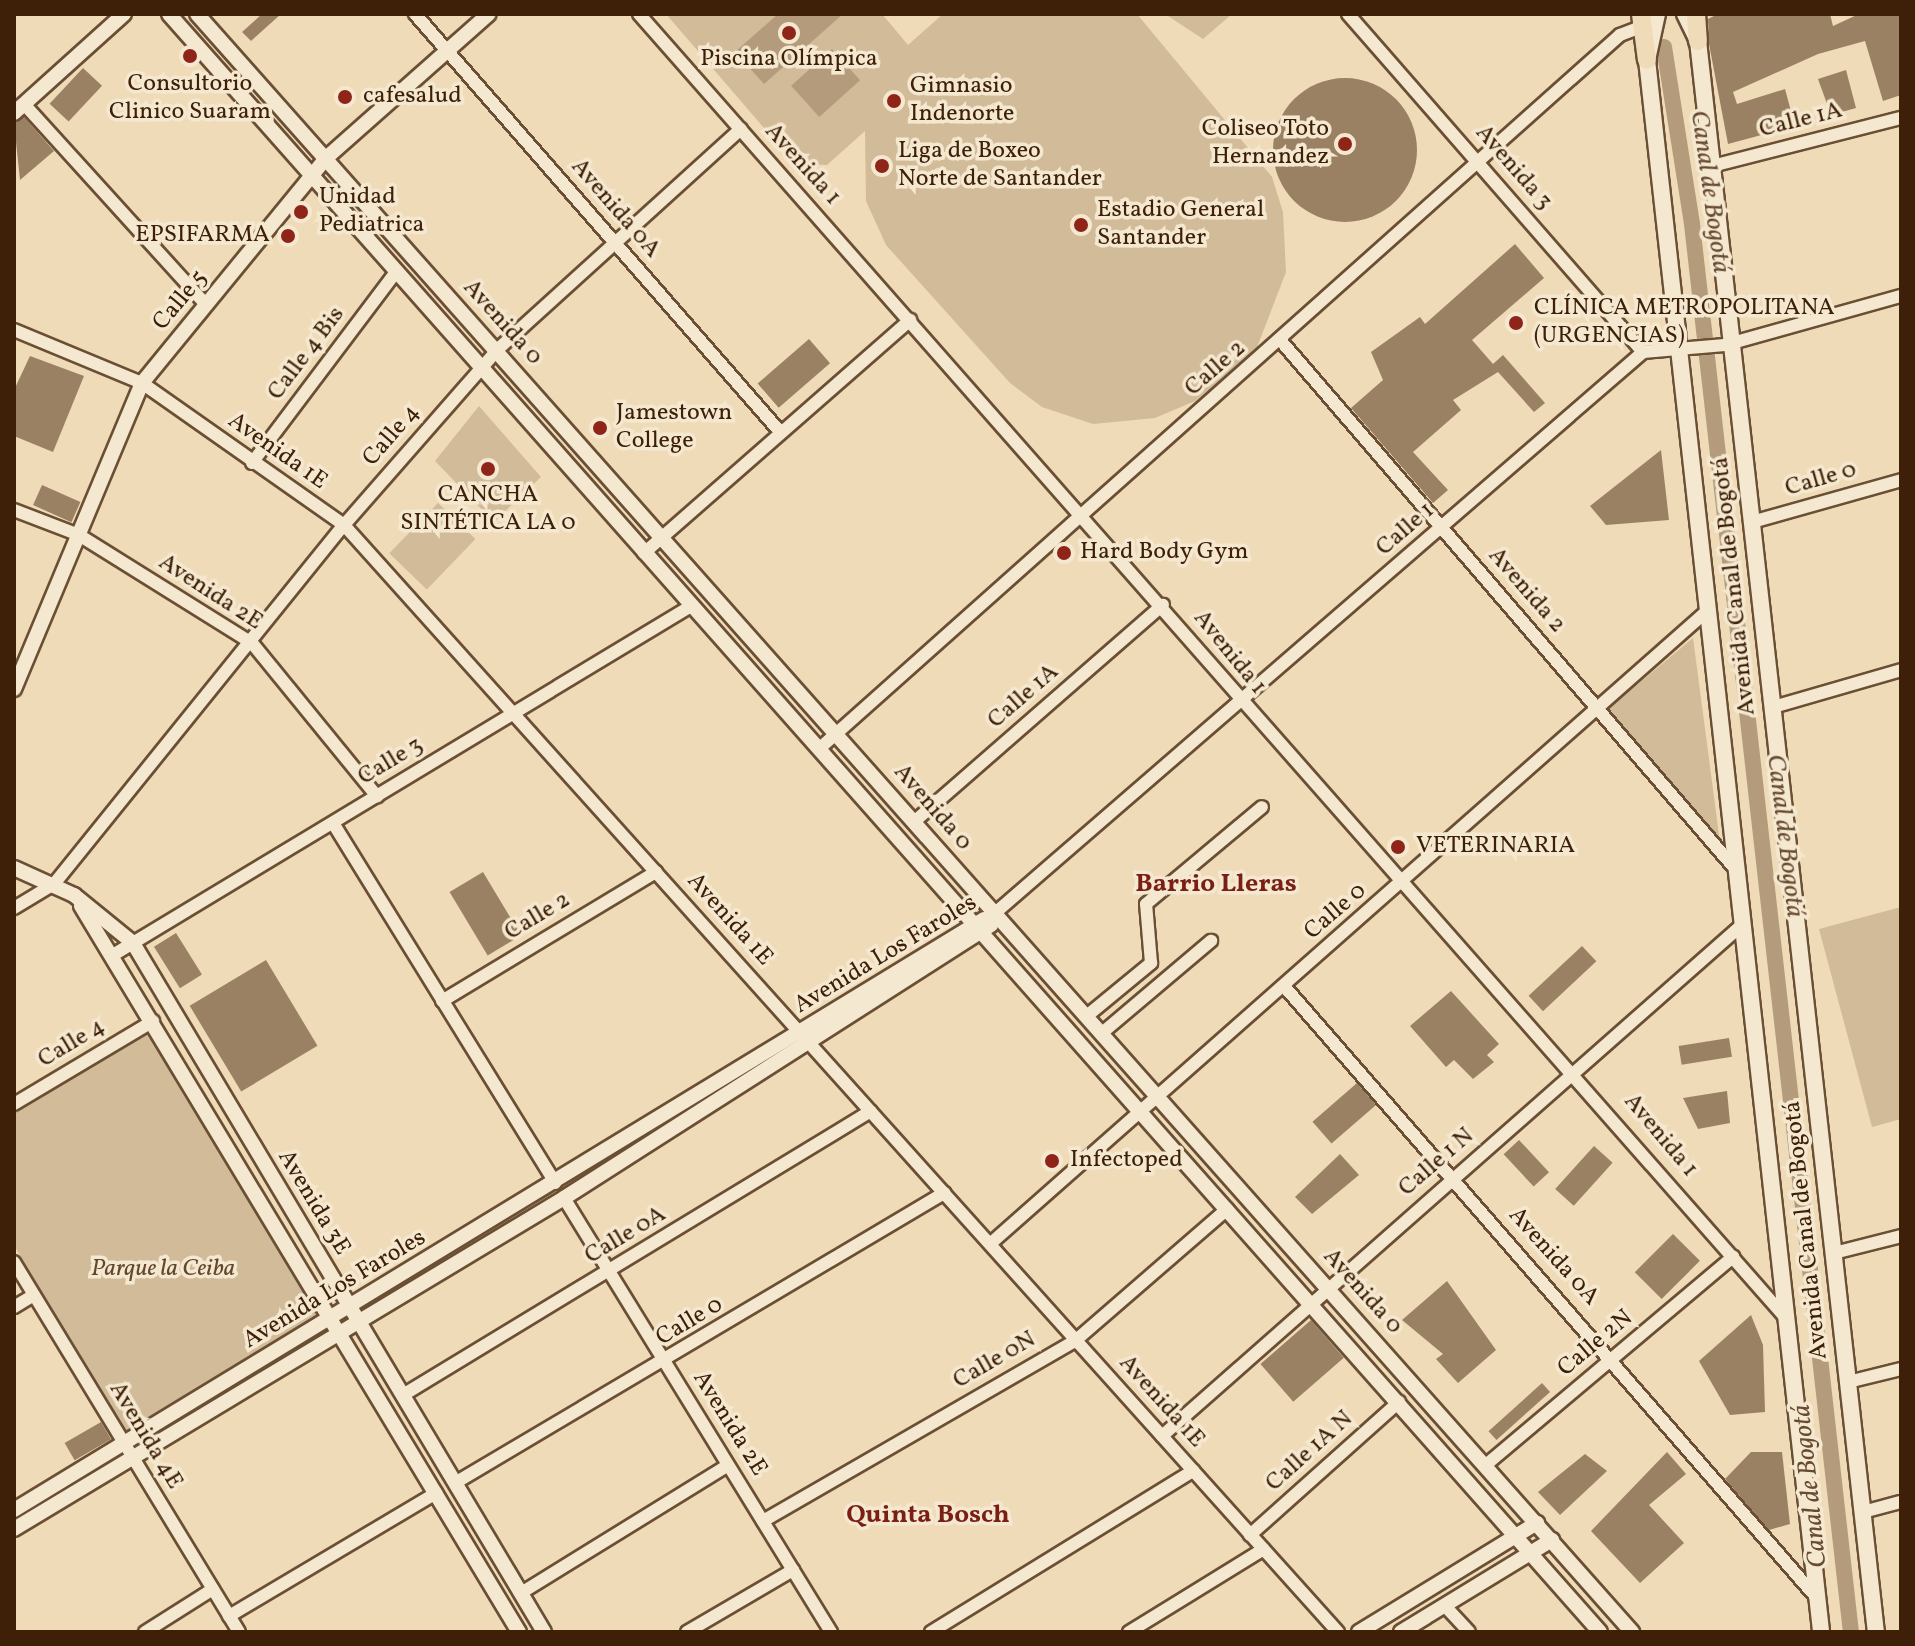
<!DOCTYPE html>
<meta charset="utf-8">
<style>
body{margin:0}
#map{position:relative;width:1915px;height:1646px;overflow:hidden;background:#efdbb7;font-family:Vollkorn,serif}
div>[style]{position:absolute}
[style*='--x']{left:calc(var(--x)*1px);top:calc(var(--y)*1px);width:calc(var(--w)*1px);rotate:calc(var(--a)*1deg)}
.green>*{inset:0;background:#d1bb99;transform-origin:0 0}
.water>*{inset:0;background:#b39b7c;transform-origin:0 0}
.canal>*{height:16px;margin:-8px;padding:0 8px;transform-origin:8px;border-radius:8px;background:#b39b7c}
.building>*{inset:0;background:#9a8163;transform-origin:0 0}
.round{border-radius:50%}
.roads{filter:drop-shadow(2px 0 #6a4f34) drop-shadow(-2px 0 #6a4f34) drop-shadow(0 2px #6a4f34) drop-shadow(0 -2px #6a4f34)}
.minor>*{height:12px;margin:-6px;padding:0 6px;transform-origin:6px;border-radius:6px;background:#f5e8d0}
.tertiary>*{height:14px;margin:-7px;padding:0 7px;transform-origin:7px;border-radius:7px;background:#f5e8d0}
.secondary>*{height:16px;margin:-8px;padding:0 8px;transform-origin:8px;border-radius:8px;background:#f5e8d0}
.primary>*{height:18px;margin:-9px;padding:0 9px;transform-origin:9px;border-radius:9px;background:#efdbb7}
.dots>*{width:22px;height:22px;translate:-50% -50%;box-sizing:border-box;border:4px solid #f5e8d0;border-radius:50%}
span{translate:-50% -50%;white-space:nowrap;text-align:center;line-height:1.15;-webkit-text-stroke:7px #f5e8d0;paint-order:stroke}
.poi-label{font-size:24px;color:#3e2008}
.left{translate:0 -50%;text-align:left}
.right{translate:-100% -50%;text-align:right}
.street-label{font-size:24px;color:#3e2008}
.park-label{font-size:24px;color:#63472c;font-style:italic}
.water-label{font-size:26px;color:#674b31;font-style:italic}
.neighbourhood-label{font-size:26px;color:#7a1f14;font-weight:700}
.frame{position:absolute;inset:0;border:16px solid #3e2008;pointer-events:none}
</style>
<div id="map">
<div class="green">
<div style="clip-path:polygon(666px 14px,882px 14px,908px 45px,943px 14px,1137px 14px,1272px 177px,1283px 212px,1286px 272px,1256px 350px,1195px 401px,1155px 418px,1093px 424px,1042px 407px,1010px 383px,886px 245px,866px 201px,865px 131px,827px 165px,795px 164px)"></div>
<div style="clip-path:polygon(1165px 14px,1232px 14px,1203px 39px)"></div>
<div style="clip-path:polygon(479px 406px,541px 477px,494px 522px,435px 461px)"></div>
<div style="left:438px;top:503px;width:52px;height:70px;rotate:44deg"></div>
<div style="clip-path:polygon(1693px 638px,1721px 850px,1603px 713px)"></div>
<div style="clip-path:polygon(1901px 907px,1901px 1119px,1872px 1127px,1819px 929px)"></div>
<div style="clip-path:polygon(155px 1029px,323px 1312px,124px 1434px,14px 1245px,14px 1112px)"></div>
</div>
<div class="water">
<div style="clip-path:polygon(778px 14px,843px 14px,764px 84px,735px 52px)"></div>
<div style="left:832px;top:49px;width:42px;height:55px;rotate:48deg"></div>
</div>
<div class="canal">
<div style="--x:1664;--y:47;--w:179;--a:81"></div>
<div style="--x:1692;--y:224;--w:1417;--a:83.56"></div>
</div>
<div class="building">
<div style="clip-path:polygon(262px 14px,281px 14px,251px 41px,242px 32px)"></div>
<div style="clip-path:polygon(1718px 14px,1830px 14px,1833px 26px,1859px 14px,1899px 14px,1901px 95px,1883px 101px,1865px 41px,1818px 54px,1733px 92px,1737px 104px,1785px 89px,1795px 126px,1728px 144px,1709px 44px,1708px 19px)"></div>
<div style="left:83px;top:68px;width:26px;height:49px;rotate:43deg"></div>
<div style="clip-path:polygon(1846px 70px,1856px 108px,1831px 115px,1818px 79px)"></div>
<div class="round" style="left:1273px;top:78px;width:144px;height:144px"></div>
<div style="clip-path:polygon(24px 117px,54px 151px,20px 180px,14px 123px)"></div>
<div style="clip-path:polygon(1515px 244px,1544px 278px,1472px 340px,1493px 364px,1503px 355px,1545px 403px,1534px 412px,1498px 372px,1453px 400px,1461px 410px,1413px 452px,1448px 490px,1433px 503px,1351px 408px,1383px 380px,1371px 352px,1420px 317px,1425px 324px)"></div>
<div style="left:809px;top:339px;width:32px;height:68px;rotate:49deg"></div>
<div style="clip-path:polygon(30px 356px,84px 376px,53px 452px,14px 436px,14px 390px)"></div>
<div style="clip-path:polygon(1661px 450px,1669px 520px,1606px 525px,1590px 506px)"></div>
<div style="left:42px;top:485px;width:42px;height:22px;rotate:24deg"></div>
<div style="left:483px;top:872px;width:74px;height:39px;rotate:59deg"></div>
<div style="left:176px;top:933px;width:49px;height:26px;rotate:58deg"></div>
<div style="left:1582px;top:946px;width:21px;height:73px;rotate:47deg"></div>
<div style="left:266px;top:960px;width:100px;height:89px;rotate:59deg"></div>
<div style="clip-path:polygon(1451px 991px,1499px 1044px,1487px 1055px,1494px 1062px,1473px 1079px,1454px 1060px,1446px 1067px,1410px 1026px)"></div>
<div style="left:1729px;top:1038px;width:19px;height:51px;rotate:81deg"></div>
<div style="left:1357px;top:1083px;width:29px;height:59px;rotate:49deg"></div>
<div style="clip-path:polygon(1727px 1091px,1730px 1123px,1698px 1129px,1683px 1098px)"></div>
<div style="left:1519px;top:1140px;width:44px;height:21px;rotate:47deg"></div>
<div style="left:1594px;top:1146px;width:25px;height:58px;rotate:42deg"></div>
<div style="clip-path:polygon(1340px 1154px,1359px 1175px,1312px 1214px,1295px 1197px)"></div>
<div style="left:1673px;top:1234px;width:38px;height:54px;rotate:45deg"></div>
<div style="clip-path:polygon(1447px 1281px,1496px 1350px,1458px 1383px,1436px 1359px,1443px 1354px,1402px 1320px)"></div>
<div style="clip-path:polygon(1751px 1315px,1763px 1345px,1765px 1412px,1730px 1415px,1699px 1361px)"></div>
<div style="left:1311px;top:1320px;width:50px;height:67px;rotate:49deg"></div>
<div style="left:1542px;top:1383px;width:12px;height:72px;rotate:48deg"></div>
<div style="left:101px;top:1422px;width:20px;height:42px;rotate:60deg"></div>
<div style="clip-path:polygon(1667px 1452px,1686px 1474px,1649px 1505px,1684px 1543px,1640px 1583px,1591px 1531px)"></div>
<div style="clip-path:polygon(1751px 1452px,1782px 1452px,1790px 1524px,1769px 1530px,1725px 1479px)"></div>
<div style="clip-path:polygon(1585px 1454px,1607px 1471px,1560px 1515px,1538px 1492px)"></div>
</div>
<div class="roads">
<div class="minor">
<div style="--x:415;--y:14;--w:556;--a:48.86"></div>
<div style="--x:639;--y:14;--w:1737;--a:48.67"></div>
<div style="--x:1348;--y:14;--w:449;--a:48.9"></div>
<div style="--x:24;--y:104;--w:271;--a:47.8"></div>
<div style="--x:1712;--y:166;--w:195;--a:-14.3"></div>
<div style="--x:14;--y:330;--w:139;--a:22.5"></div>
<div style="--x:142;--y:383;--w:247;--a:35.1"></div>
<div style="--x:344;--y:525;--w:1488;--a:48.08"></div>
<div style="--x:1281;--y:341;--w:699;--a:49.29"></div>
<div style="--x:252;--y:463;--w:239;--a:-53"></div>
<div style="--x:14;--y:510;--w:70;--a:21"></div>
<div style="--x:79;--y:535;--w:204;--a:32"></div>
<div style="--x:252;--y:643;--w:198;--a:50.8"></div>
<div style="--x:1752;--y:522;--w:155;--a:-15.7"></div>
<div style="--x:644;--y:553;--w:354;--a:-41.2"></div>
<div style="--x:1773;--y:707;--w:133;--a:-16.1"></div>
<div style="--x:820;--y:748;--w:1072;--a:-41.71"></div>
<div style="--x:1620;--y:35;--w:25;--a:-21"></div>
<div style="--x:915;--y:821;--w:329;--a:-41.1"></div>
<div style="--x:333;--y:823;--w:423;--a:58.3"></div>
<div style="--x:14;--y:908;--w:47;--a:-31"></div>
<div style="--x:54;--y:884;--w:461;--a:-51.1"></div>
<div style="--x:344;--y:525;--w:232;--a:-48.8"></div>
<div style="--x:497;--y:350;--w:329;--a:-42.2"></div>
<div style="--x:995;--y:913;--w:857;--a:-40.88"></div>
<div style="--x:1643;--y:352;--w:82;--a:-4.9"></div>
<div style="--x:1725;--y:345;--w:183;--a:-15.6"></div>
<div style="--x:113;--y:955;--w:675;--a:-31.12"></div>
<div style="--x:1284;--y:986;--w:812;--a:48.95"></div>
<div style="--x:442;--y:1001;--w:250;--a:-31.1"></div>
<div style="--x:1088;--y:1015;--w:82;--a:-39.5"></div>
<div style="--x:1151;--y:963;--w:59;--a:-94.8"></div>
<div style="--x:1146;--y:904;--w:151;--a:-39.9"></div>
<div style="--x:1102;--y:1033;--w:143;--a:-40.2"></div>
<div style="--x:14;--y:1104;--w:162;--a:-30.8"></div>
<div style="--x:564;--y:1198;--w:510;--a:58.4"></div>
<div style="--x:990;--y:1244;--w:958;--a:-41.44"></div>
<div style="--x:1834;--y:1253;--w:69;--a:-14.2"></div>
<div style="--x:14;--y:1262;--w:433;--a:58.7"></div>
<div style="--x:14;--y:1307;--w:23;--a:-31"></div>
<div style="--x:1848;--y:1382;--w:55;--a:-13.8"></div>
<div style="--x:403;--y:1395;--w:547;--a:-31.25"></div>
<div style="--x:1162;--y:1436;--w:774;--a:-41.39"></div>
<div style="--x:1487;--y:1464;--w:322;--a:-40.1"></div>
<div style="--x:455;--y:1483;--w:569;--a:-30.67"></div>
<div style="--x:1863;--y:1512;--w:39;--a:-15"></div>
<div style="--x:763;--y:1521;--w:362;--a:-30"></div>
<div style="--x:1076;--y:1340;--w:200;--a:-40.9"></div>
<div style="--x:1250;--y:1535;--w:200;--a:-41.8"></div>
<div style="--x:521;--y:1593;--w:243;--a:-31.7"></div>
<div style="--x:1445;--y:1606;--w:35;--a:47"></div>
<div style="--x:229;--y:1616;--w:241;--a:-30.7"></div>
<div style="--x:145;--y:1632;--w:80;--a:-32.3"></div>
<div style="--x:687;--y:1632;--w:123;--a:-30.3"></div>
<div style="--x:931;--y:1632;--w:308;--a:-31.6"></div>
<div style="--x:1129;--y:1632;--w:158;--a:-31.6"></div>
</div>
<div class="tertiary">
<div style="--x:169;--y:14;--w:2160;--a:48.51"></div>
<div style="--x:197;--y:14;--w:2163;--a:48.43"></div>
<div style="--x:14;--y:113;--w:148;--a:-42"></div>
<div style="--x:14;--y:689;--w:332;--a:-67.3"></div>
<div style="--x:142;--y:383;--w:291;--a:-50.7"></div>
<div style="--x:326;--y:158;--w:217;--a:-41.5"></div>
<div style="--x:14;--y:868;--w:66;--a:24.2"></div>
<div style="--x:74;--y:895;--w:76;--a:39.1"></div>
<div style="--x:133;--y:943;--w:802;--a:59.18"></div>
<div style="--x:81;--y:906;--w:848;--a:58.9"></div>
<div style="--x:14;--y:1510;--w:1136;--a:-31.35"></div>
<div style="--x:14;--y:1529;--w:642;--a:-31.04"></div>
<div style="--x:564;--y:1198;--w:507;--a:-32.59"></div>
<div style="--x:1359;--y:1632;--w:209;--a:-31.5"></div>
<div style="--x:1401;--y:1632;--w:177;--a:-31.4"></div>
</div>
<div class="secondary">
<div style="--x:1657;--y:14;--w:47;--a:102.3"></div>
<div style="--x:1647;--y:60;--w:1582;--a:83.68"></div>
<div style="--x:1685;--y:14;--w:30;--a:64"></div>
<div style="--x:1698;--y:41;--w:1601;--a:83.62"></div>
</div>
<div class="primary">
<div style="--x:1641;--y:14;--w:46;--a:82.6"></div>
<div style="--x:1696;--y:14;--w:27;--a:86"></div>
</div>
</div>
<div class="dots">
<div style="left:789px;top:33px;background:#8f2418"></div>
<div style="left:190px;top:56px;background:#8f2418"></div>
<div style="left:345px;top:97px;background:#8f2418"></div>
<div style="left:894px;top:101px;background:#8f2418"></div>
<div style="left:1345px;top:144px;background:#8f2418"></div>
<div style="left:882px;top:166px;background:#8f2418"></div>
<div style="left:301px;top:212px;background:#8f2418"></div>
<div style="left:1081px;top:225px;background:#8f2418"></div>
<div style="left:288px;top:236px;background:#8f2418"></div>
<div style="left:1516px;top:323px;background:#8f2418"></div>
<div style="left:600px;top:428px;background:#8f2418"></div>
<div style="left:488px;top:469px;background:#8f2418"></div>
<div style="left:1064px;top:553px;background:#8f2418"></div>
<div style="left:1398px;top:847px;background:#8f2418"></div>
<div style="left:1052px;top:1161px;background:#8f2418"></div>
</div>
<div class="poi-label">
<span style="left:789px;top:60px">Piscina Olímpica</span>
<span style="left:190px;top:99px">Consultorio<br>Clinico Suaram</span>
<span class="left" style="left:910px;top:101px">Gimnasio<br>Indenorte</span>
<span class="left" style="left:363px;top:97px">cafesalud</span>
<span class="right" style="left:1329px;top:144px">Coliseo Toto<br>Hernandez</span>
<span class="left" style="left:898px;top:166px">Liga de Boxeo<br>Norte de Santander</span>
<span class="left" style="left:319px;top:212px">Unidad<br>Pediatrica</span>
<span class="left" style="left:1097px;top:225px">Estadio General<br>Santander</span>
<span class="right" style="left:270px;top:236px">EPSIFARMA</span>
<span class="left" style="left:1534px;top:323px">CLÍNICA METROPOLITANA<br>(URGENCIAS)</span>
<span class="left" style="left:616px;top:428px">Jamestown<br>College</span>
<span style="left:488px;top:510px">CANCHA<br>SINTÉTICA LA 0</span>
<span class="left" style="left:1080px;top:553px">Hard Body Gym</span>
<span class="left" style="left:1416px;top:847px">VETERINARIA</span>
<span class="left" style="left:1070px;top:1161px">Infectoped</span>
</div>
<div class="street-label">
<span style="left:1801px;top:121px;rotate:-14deg">Calle 1A</span>
<span style="left:802px;top:165px;rotate:48deg">Avenida 1</span>
<span style="left:1513px;top:168px;rotate:49deg">Avenida 3</span>
<span style="left:615px;top:209px;rotate:49deg">Avenida 0A</span>
<span style="left:181px;top:301px;rotate:-50deg">Calle 5</span>
<span style="left:502px;top:323px;rotate:48deg">Avenida 0</span>
<span style="left:307px;top:354px;rotate:-53deg">Calle 4 Bis</span>
<span style="left:1216px;top:369px;rotate:-41deg">Calle 2</span>
<span style="left:392px;top:436px;rotate:-49deg">Calle 4</span>
<span style="left:277px;top:452px;rotate:35deg">Avenida 1E</span>
<span style="left:1821px;top:480px;rotate:-16deg">Calle 0</span>
<span style="left:1406px;top:530px;rotate:-41deg">Calle 1</span>
<span style="left:1735px;top:586px;rotate:-96deg">Avenida Canal de Bogotá</span>
<span style="left:1526px;top:591px;rotate:49deg">Avenida 2</span>
<span style="left:210px;top:593px;rotate:33deg">Avenida 2E</span>
<span style="left:1229px;top:653px;rotate:51deg">Avenida 1</span>
<span style="left:1024px;top:697px;rotate:-41deg">Calle 1A</span>
<span style="left:391px;top:762px;rotate:-31deg">Calle 3</span>
<span style="left:932px;top:808px;rotate:49deg">Avenida 0</span>
<span style="left:1336px;top:912px;rotate:-41deg">Calle 0</span>
<span style="left:538px;top:917px;rotate:-31deg">Calle 2</span>
<span style="left:729px;top:920px;rotate:48deg">Avenida 1E</span>
<span style="left:886px;top:955px;rotate:-31deg">Avenida Los Faroles</span>
<span style="left:72px;top:1044px;rotate:-31deg">Calle 4</span>
<span style="left:1660px;top:1136px;rotate:50deg">Avenida 1</span>
<span style="left:1437px;top:1163px;rotate:-41deg">Calle 1 N</span>
<span style="left:313px;top:1203px;rotate:59deg">Avenida 3E</span>
<span style="left:1807px;top:1230px;rotate:-96deg">Avenida Canal de Bogotá</span>
<span style="left:626px;top:1236px;rotate:-31deg">Calle 0A</span>
<span style="left:1553px;top:1257px;rotate:48deg">Avenida 0A</span>
<span style="left:335px;top:1290px;rotate:-31deg">Avenida Los Faroles</span>
<span style="left:1362px;top:1292px;rotate:48deg">Avenida 0</span>
<span style="left:690px;top:1322px;rotate:-31deg">Calle 0</span>
<span style="left:1596px;top:1344px;rotate:-40deg">Calle 2N</span>
<span style="left:995px;top:1361px;rotate:-30deg">Calle 0N</span>
<span style="left:1161px;top:1402px;rotate:48deg">Avenida 1E</span>
<span style="left:729px;top:1424px;rotate:58deg">Avenida 2E</span>
<span style="left:145px;top:1436px;rotate:59deg">Avenida 4E</span>
<span style="left:1310px;top:1452px;rotate:-42deg">Calle 1A N</span>
</div>
<div class="park-label">
<span style="left:163px;top:1270px">Parque la Ceiba</span>
</div>
<div class="water-label">
<span style="left:1709px;top:192px;rotate:82deg">Canal de Bogotá</span>
<span style="left:1784px;top:836px;rotate:83deg">Canal de Bogotá</span>
<span style="left:1811px;top:1486px;rotate:-96deg">Canal de Bogotá</span>
</div>
<div class="neighbourhood-label">
<span style="left:1216px;top:885px">Barrio Lleras</span>
<span style="left:928px;top:1516px">Quinta Bosch</span>
</div>
<div class="frame"></div>
</div>
